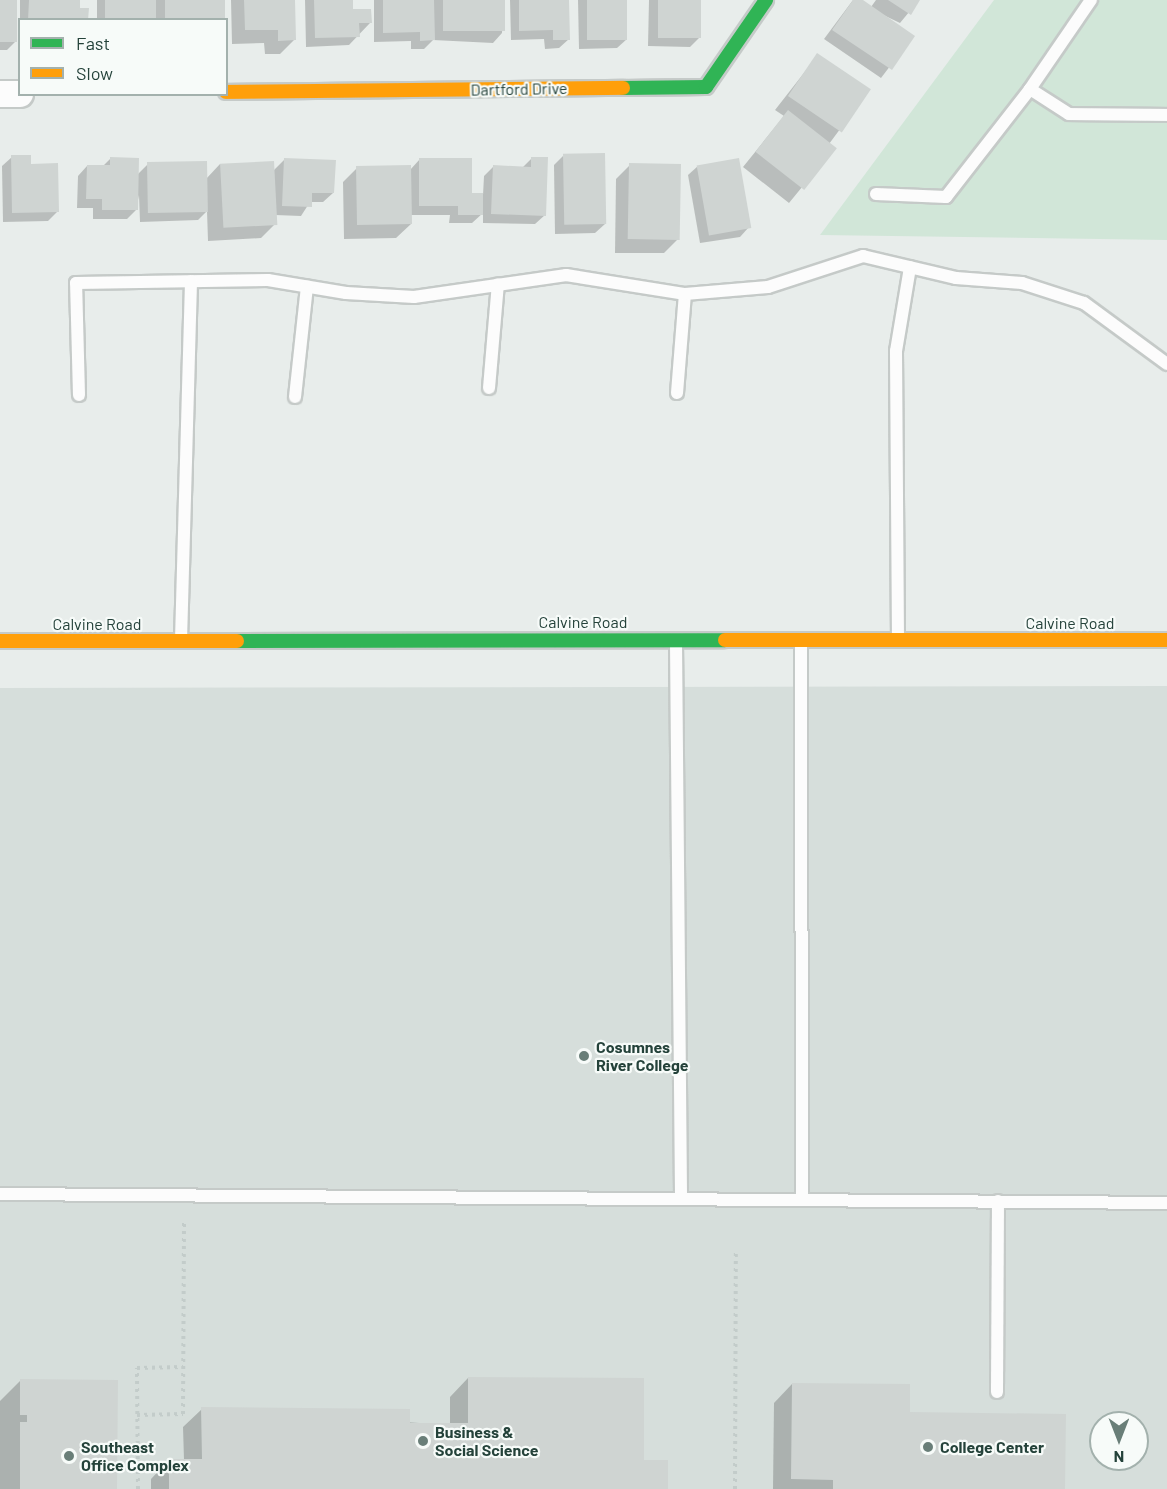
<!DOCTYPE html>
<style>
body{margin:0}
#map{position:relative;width:1167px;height:1489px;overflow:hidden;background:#e8edeb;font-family:Barlow,sans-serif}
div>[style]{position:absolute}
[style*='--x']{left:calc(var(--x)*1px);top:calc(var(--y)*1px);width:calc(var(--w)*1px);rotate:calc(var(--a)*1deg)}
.built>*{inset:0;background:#d6dedb}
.green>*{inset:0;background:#d1e6d8}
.shadow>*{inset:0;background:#0003;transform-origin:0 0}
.building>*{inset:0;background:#cfd4d2;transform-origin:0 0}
.path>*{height:4px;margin-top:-2px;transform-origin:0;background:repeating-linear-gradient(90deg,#c3ccca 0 3px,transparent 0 7.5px)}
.roads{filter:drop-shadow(2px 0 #c5cac8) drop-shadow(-2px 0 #c5cac8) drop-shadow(0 2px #c5cac8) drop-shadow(0 -2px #c5cac8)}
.lane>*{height:12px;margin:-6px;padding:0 6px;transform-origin:6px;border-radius:6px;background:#fcfcfc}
.street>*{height:26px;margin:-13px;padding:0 13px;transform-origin:13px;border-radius:13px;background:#fcfcfc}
.fast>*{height:14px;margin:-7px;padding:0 7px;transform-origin:7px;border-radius:7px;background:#30b455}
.slow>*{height:14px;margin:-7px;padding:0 7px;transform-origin:7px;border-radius:7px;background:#ff9f0a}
.dots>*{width:16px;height:16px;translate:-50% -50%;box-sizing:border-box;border:3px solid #f7fbf9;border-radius:50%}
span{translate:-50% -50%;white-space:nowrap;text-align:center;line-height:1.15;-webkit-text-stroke:4.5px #f7fbf9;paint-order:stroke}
.street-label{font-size:16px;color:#24423a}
.poi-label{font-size:16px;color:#24423a;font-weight:700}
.left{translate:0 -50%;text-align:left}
.legend{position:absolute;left:18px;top:18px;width:210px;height:78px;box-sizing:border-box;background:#f7fbf9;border:2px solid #a3b1ad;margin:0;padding:8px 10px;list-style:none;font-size:18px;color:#24423a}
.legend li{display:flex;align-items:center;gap:12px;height:30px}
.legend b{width:30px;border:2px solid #a3b1ad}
.north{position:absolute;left:1089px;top:1411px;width:60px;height:60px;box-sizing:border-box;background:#f7fbf9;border:2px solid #a3b1ad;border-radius:50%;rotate:180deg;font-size:16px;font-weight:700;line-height:24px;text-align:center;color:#24423a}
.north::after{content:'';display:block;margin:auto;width:21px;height:27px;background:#697e78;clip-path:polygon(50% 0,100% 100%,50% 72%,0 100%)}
</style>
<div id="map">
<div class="built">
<div style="clip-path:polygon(evenodd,1167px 686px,1167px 1489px,0 1489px,0 688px,1167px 686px,1101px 1423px,1137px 1423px,1137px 1459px,1101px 1459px,1101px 1423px)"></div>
</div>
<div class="green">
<div style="clip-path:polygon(994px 0,1167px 0,1167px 240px,820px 235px)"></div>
</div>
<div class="shadow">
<div style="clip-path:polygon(0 0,15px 0,16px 41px,7px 50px,0 50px)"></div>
<div style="clip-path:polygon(20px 0,78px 0,78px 9px,87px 20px,20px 20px)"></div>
<div style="left:97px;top:0;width:126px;height:20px"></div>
<div style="clip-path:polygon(231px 0,293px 0,294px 40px,280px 54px,265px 54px,264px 43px,232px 44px)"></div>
<div style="clip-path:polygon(305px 0,351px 0,351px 11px,370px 23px,349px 45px,306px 47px)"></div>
<div style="clip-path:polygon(374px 0,504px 0,502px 33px,493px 43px,433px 40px,424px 49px,411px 49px,411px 41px,374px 42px)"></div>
<div style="clip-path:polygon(510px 0,568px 0,569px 39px,559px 48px,545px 49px,544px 39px,511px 40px)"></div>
<div style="clip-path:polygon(578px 0,626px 0,627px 39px,617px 48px,579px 49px)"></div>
<div style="clip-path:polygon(649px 0,700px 0,699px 38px,690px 47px,648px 46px)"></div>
<div style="clip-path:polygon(853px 0,871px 7px,876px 0,919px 0,900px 23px,877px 12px,913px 36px,881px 78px,824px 39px)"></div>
<div style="clip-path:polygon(818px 55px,869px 90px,829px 144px,834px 148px,789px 203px,743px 167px,784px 116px,775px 110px)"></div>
<div style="clip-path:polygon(563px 156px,605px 224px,595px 233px,555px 234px,554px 165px)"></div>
<div style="clip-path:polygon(12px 157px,29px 165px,57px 212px,48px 221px,3px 222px,2px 166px)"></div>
<div style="clip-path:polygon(111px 158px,137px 175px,148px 164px,206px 179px,220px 164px,273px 171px,285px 159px,333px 193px,323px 202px,310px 202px,301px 216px,275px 215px,275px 224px,261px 238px,208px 241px,207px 211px,198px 220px,140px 222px,139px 195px,136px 210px,127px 219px,93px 219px,93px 208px,77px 208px,78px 176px,87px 166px,102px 167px)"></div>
<div style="clip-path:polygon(532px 158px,545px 215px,535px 224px,483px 223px,483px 213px,472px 223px,449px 223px,450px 215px,410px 215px,411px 224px,396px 238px,344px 239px,343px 182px,357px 168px,410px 170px,420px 159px,470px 195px,483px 195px,484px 176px,493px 167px,522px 168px)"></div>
<div style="clip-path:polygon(630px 165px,678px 239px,664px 253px,615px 253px,616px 179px)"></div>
<div style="clip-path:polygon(698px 166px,749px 227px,740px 237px,700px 243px,688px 175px)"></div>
<div style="clip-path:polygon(468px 1378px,643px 1461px,667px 1489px,151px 1489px,151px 1479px,169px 1460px,184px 1460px,183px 1427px,202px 1409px,450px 1425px,450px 1397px)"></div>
<div style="clip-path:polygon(21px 1380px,116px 1489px,0 1489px,0 1401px)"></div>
<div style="clip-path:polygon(792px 1384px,908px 1414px,1064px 1489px,773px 1489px,774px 1403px)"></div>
</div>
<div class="building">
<div style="left:0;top:0;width:17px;height:42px"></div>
<div style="clip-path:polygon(29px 0,80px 0,80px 8px,89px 8px,88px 20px,28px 20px)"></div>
<div style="left:105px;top:0;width:51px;height:20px"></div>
<div style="left:165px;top:0;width:60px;height:20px"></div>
<div style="clip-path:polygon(244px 0,295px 0,296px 40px,278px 41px,278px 30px,245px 30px)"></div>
<div style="clip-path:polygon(314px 0,353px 0,353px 9px,371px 9px,372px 23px,359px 23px,360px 37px,315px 38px)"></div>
<div style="clip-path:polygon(383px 0,434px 0,435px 40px,420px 41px,420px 32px,383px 33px)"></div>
<div style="left:443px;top:0;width:62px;height:31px"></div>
<div style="clip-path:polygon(519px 0,569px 0,570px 40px,553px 40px,553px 30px,519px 31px)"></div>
<div style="left:587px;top:0;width:40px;height:40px"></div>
<div style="left:658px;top:0;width:43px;height:38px"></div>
<div style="clip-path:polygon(853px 0,863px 0,915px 36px,892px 70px,832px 30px)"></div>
<div style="clip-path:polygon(888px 0,920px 0,911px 15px)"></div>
<div style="left:817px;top:53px;width:65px;height:52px;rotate:34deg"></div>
<div style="left:788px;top:110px;width:62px;height:53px;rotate:38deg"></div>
<div style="left:605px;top:153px;width:71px;height:42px;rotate:89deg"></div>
<div style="clip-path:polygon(11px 155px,31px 155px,31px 164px,58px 163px,59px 212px,12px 213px)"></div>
<div style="clip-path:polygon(110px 157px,139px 158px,138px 210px,102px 210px,102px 199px,86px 199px,87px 165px,110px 165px)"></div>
<div style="clip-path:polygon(531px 157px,548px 157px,546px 216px,491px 214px,493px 165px,531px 167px)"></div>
<div style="clip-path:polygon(284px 158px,336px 160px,334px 193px,312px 193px,312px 207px,282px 206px)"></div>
<div style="clip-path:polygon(419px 158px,472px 158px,472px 193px,483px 193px,483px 215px,458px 215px,458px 206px,419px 206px)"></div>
<div style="left:739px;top:158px;width:71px;height:43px;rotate:80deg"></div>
<div style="left:207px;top:161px;width:51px;height:60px;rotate:89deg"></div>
<div style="left:274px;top:161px;width:64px;height:54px;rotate:87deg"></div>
<div style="left:629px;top:163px;width:52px;height:76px;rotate:1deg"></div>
<div style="left:411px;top:165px;width:59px;height:55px;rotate:89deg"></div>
<div style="clip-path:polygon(468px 1377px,644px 1378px,644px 1460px,668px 1460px,668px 1489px,169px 1489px,169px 1459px,202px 1459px,201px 1407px,410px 1409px,410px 1423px,468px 1423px)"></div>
<div style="clip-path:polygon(20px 1379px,118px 1380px,117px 1489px,20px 1489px,20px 1422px,27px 1422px,27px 1415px,20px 1415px)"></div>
<div style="clip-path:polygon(792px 1383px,910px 1384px,910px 1412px,1066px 1414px,1065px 1489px,833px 1489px,833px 1480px,791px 1479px)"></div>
</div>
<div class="path">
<div style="--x:137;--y:1415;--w:46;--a:-1.2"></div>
<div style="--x:183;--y:1414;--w:195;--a:-89.7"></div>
<div style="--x:138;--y:1489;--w:121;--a:-90.5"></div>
<div style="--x:137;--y:1368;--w:46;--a:-1.2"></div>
<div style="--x:735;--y:1489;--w:236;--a:-89.8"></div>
</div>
<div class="roads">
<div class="lane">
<div style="--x:1030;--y:89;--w:108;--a:-55.6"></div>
<div style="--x:876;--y:194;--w:70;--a:2.5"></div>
<div style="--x:946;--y:197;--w:137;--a:-52.1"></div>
<div style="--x:1030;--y:89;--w:46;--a:32.7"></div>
<div style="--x:1069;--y:114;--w:98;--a:0.6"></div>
<div style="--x:489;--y:388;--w:104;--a:-85.1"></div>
<div style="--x:677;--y:393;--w:99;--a:-85.4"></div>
<div style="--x:79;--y:395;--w:112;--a:-91.5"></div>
<div style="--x:76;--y:283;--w:192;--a:-0.9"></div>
<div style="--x:268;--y:280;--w:79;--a:9.5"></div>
<div style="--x:346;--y:293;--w:68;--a:3.4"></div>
<div style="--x:414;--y:297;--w:154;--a:-8.2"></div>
<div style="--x:566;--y:275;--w:121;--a:9.1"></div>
<div style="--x:685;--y:294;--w:83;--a:-4.8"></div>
<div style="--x:768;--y:287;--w:100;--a:-18.1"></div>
<div style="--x:863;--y:256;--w:96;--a:13.3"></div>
<div style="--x:956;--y:278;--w:66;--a:4.3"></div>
<div style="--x:1022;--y:283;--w:65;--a:17.9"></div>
<div style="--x:1084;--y:303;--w:103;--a:36.3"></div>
<div style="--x:295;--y:397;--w:111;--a:-83.8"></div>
<div style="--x:898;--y:639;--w:288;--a:-90.4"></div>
<div style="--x:896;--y:351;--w:85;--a:-80.5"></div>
<div style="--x:181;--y:640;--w:359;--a:-88.4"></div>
<div style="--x:801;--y:640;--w:560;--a:89.9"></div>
<div style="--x:676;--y:643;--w:556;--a:89.48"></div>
<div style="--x:0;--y:1194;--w:1167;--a:0.44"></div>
<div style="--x:997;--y:1392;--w:191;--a:-89.7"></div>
</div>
<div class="street">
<div style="--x:0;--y:94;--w:20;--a:0"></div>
</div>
<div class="fast">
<div style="--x:623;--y:88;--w:83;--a:-0.7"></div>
<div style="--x:706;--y:87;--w:106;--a:-55.4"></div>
<div style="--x:237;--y:641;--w:488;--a:-0.1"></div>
</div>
<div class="slow">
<div style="--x:226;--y:92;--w:397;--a:-0.6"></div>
<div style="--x:725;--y:640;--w:442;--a:0"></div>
<div style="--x:0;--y:641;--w:237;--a:0"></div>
</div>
</div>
<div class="dots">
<div style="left:584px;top:1056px;background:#697e78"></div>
<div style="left:423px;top:1441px;background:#697e78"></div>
<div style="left:928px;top:1447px;background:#697e78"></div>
<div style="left:69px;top:1456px;background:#697e78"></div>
</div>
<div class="street-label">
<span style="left:519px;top:89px;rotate:-1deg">Dartford Drive</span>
<span style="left:583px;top:622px">Calvine Road</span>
<span style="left:1070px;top:623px">Calvine Road</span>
<span style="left:97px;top:624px">Calvine Road</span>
</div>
<div class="poi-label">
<span class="left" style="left:596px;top:1056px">Cosumnes<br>River College</span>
<span class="left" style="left:435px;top:1441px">Business &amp;<br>Social Science</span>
<span class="left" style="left:81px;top:1456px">Southeast<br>Office Complex</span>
<span class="left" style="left:940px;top:1447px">College Center</span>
</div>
<ul class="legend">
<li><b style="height:8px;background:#30b455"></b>Fast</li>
<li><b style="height:8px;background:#ff9f0a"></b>Slow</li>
</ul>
<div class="north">N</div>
</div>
